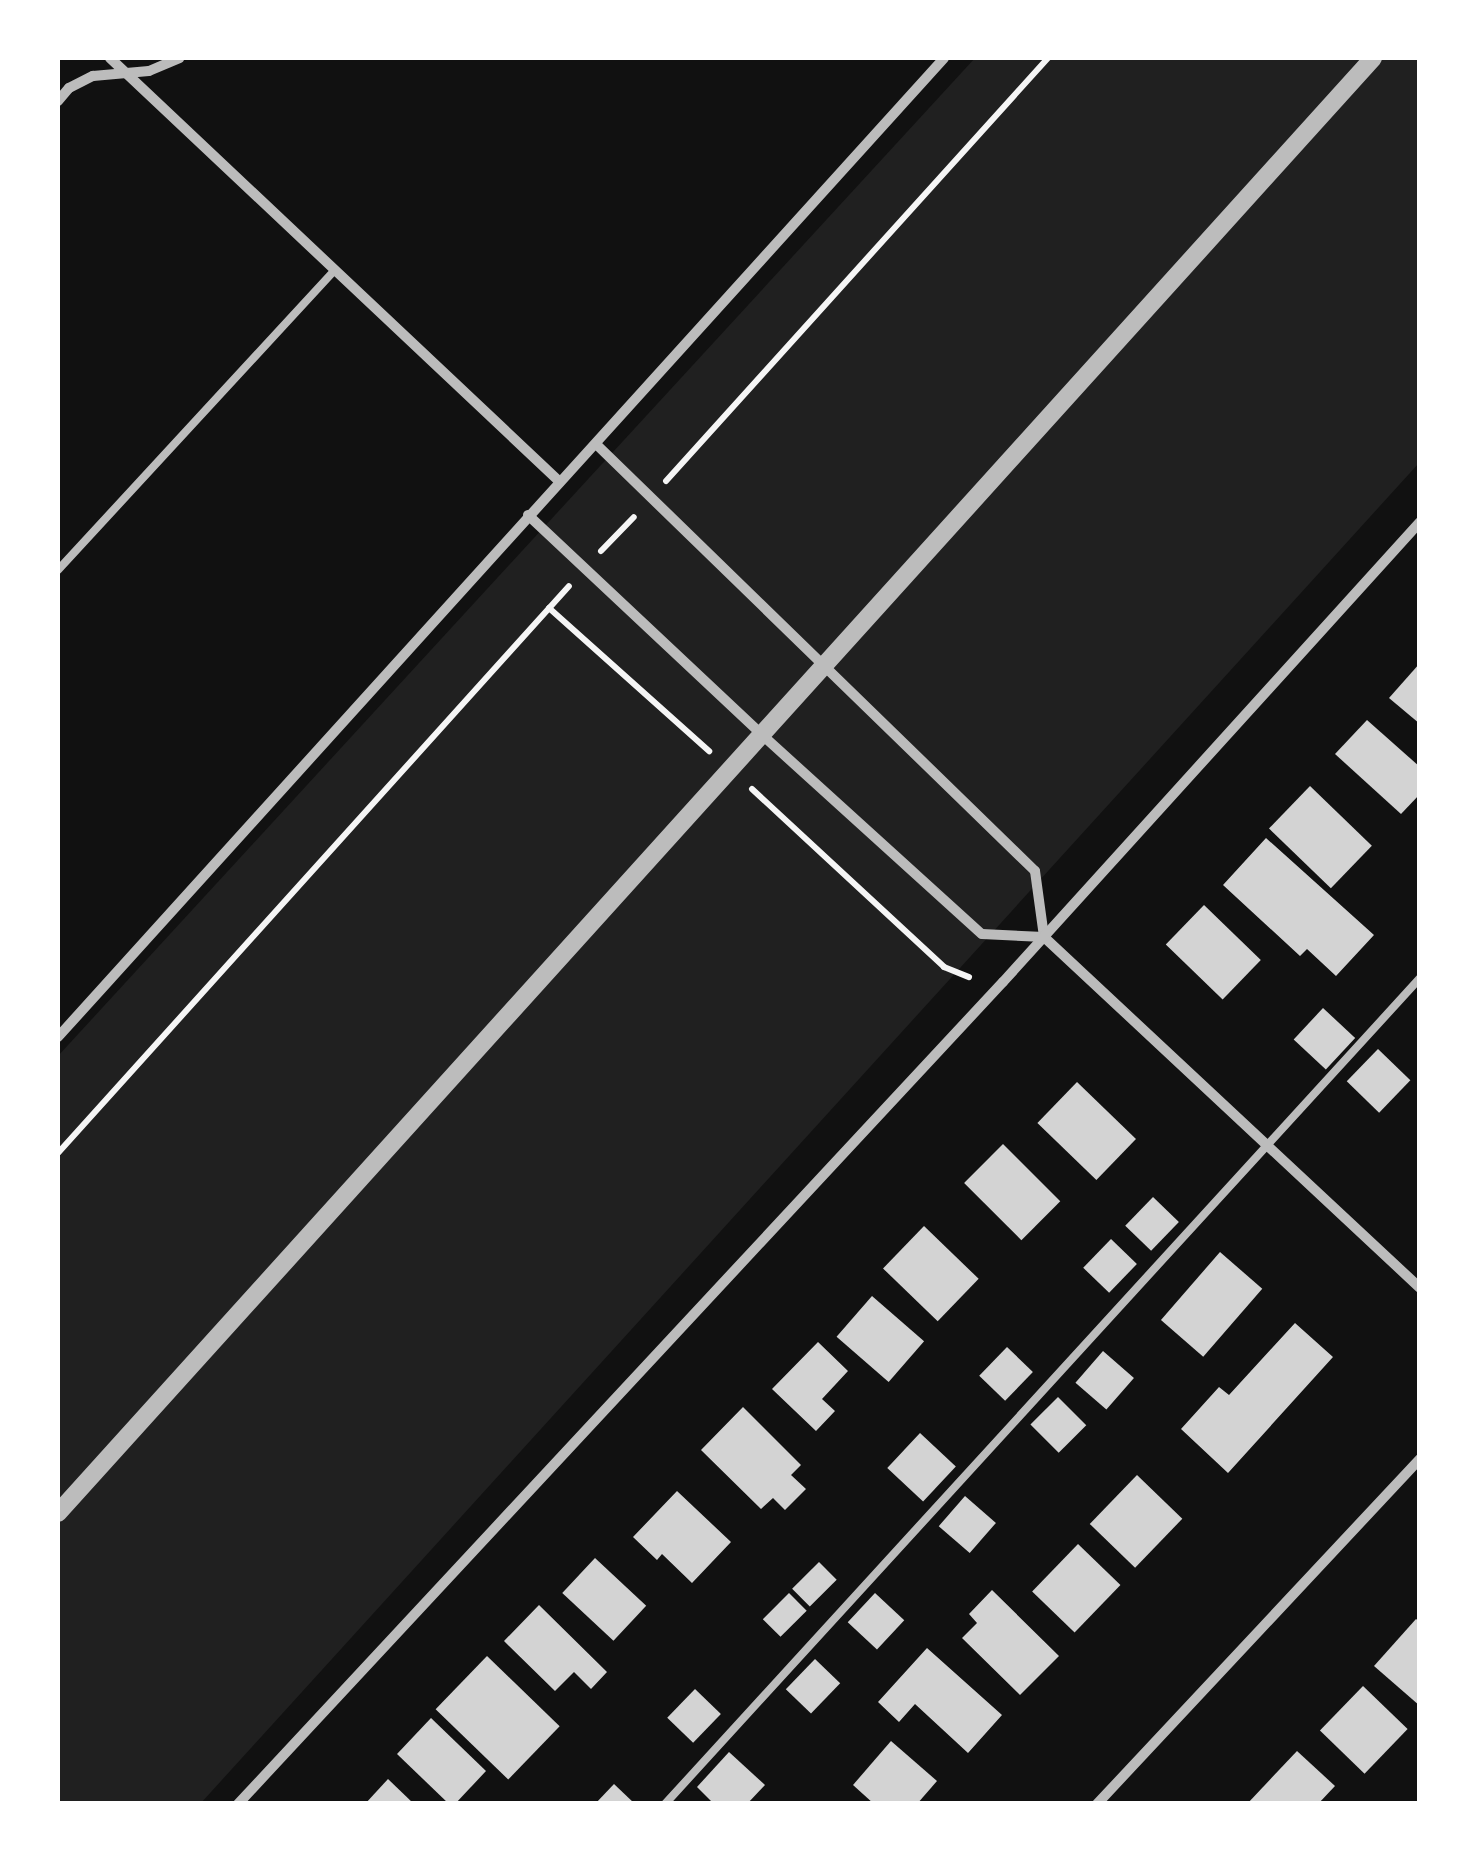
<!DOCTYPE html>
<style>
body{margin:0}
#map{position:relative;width:1477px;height:1861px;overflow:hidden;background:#111;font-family:"Titillium Web",sans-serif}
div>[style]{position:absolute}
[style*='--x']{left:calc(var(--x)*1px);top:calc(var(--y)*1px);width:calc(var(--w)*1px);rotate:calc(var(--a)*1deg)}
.green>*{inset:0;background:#202020}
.building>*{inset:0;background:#d3d3d3;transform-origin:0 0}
.path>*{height:6px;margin:-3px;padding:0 3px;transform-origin:3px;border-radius:3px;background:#f5f5f5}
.service>*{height:8px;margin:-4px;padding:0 4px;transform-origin:4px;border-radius:4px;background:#bcbcbc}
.minor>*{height:10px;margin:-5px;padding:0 5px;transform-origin:5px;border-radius:5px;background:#bcbcbc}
.tertiary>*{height:18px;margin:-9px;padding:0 9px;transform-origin:9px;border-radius:9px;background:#bcbcbc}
span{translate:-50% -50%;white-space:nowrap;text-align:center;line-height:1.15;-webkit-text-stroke:10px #fff;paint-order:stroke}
.frame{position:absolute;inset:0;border:60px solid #fff;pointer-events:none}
</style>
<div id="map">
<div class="green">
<div style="clip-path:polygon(975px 58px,1419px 58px,1419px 463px,201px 1803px,58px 1803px,58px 1056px)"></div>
</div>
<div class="building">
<div style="clip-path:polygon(1420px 663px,1420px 724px,1389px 698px)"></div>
<div style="clip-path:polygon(1367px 720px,1420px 767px,1420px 794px,1401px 814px,1335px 754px)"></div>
<div style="left:1310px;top:786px;width:86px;height:59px;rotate:44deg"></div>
<div style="clip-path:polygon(1266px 838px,1374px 935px,1336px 976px,1307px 949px,1300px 956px,1223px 885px)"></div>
<div style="left:1204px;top:905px;width:79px;height:55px;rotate:44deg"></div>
<div style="left:1323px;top:1008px;width:44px;height:43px;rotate:43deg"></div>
<div style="left:1378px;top:1049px;width:45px;height:45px;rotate:44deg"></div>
<div style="left:1077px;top:1082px;width:82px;height:57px;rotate:44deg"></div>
<div style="left:1003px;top:1144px;width:81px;height:55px;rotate:45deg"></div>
<div style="left:1153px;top:1197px;width:36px;height:40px;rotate:44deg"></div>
<div style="left:924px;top:1226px;width:76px;height:59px;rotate:44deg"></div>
<div style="left:1111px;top:1239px;width:36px;height:40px;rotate:44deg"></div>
<div style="left:1220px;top:1252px;width:56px;height:90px;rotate:41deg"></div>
<div style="left:872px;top:1296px;width:69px;height:54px;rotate:41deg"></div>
<div style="clip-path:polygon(1295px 1323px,1333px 1357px,1228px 1473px,1181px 1429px,1219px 1387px,1229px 1395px)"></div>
<div style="clip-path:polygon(818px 1342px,848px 1371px,822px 1399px,835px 1411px,816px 1431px,772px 1389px)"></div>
<div style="left:1007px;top:1347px;width:36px;height:40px;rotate:44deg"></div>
<div style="left:1103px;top:1351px;width:41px;height:42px;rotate:41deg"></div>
<div style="left:1058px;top:1397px;width:40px;height:39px;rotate:45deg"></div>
<div style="clip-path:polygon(743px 1407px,801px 1465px,791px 1475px,806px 1489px,785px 1510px,773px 1498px,761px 1509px,701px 1450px)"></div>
<div style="left:920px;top:1433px;width:49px;height:48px;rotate:43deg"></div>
<div style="left:1137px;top:1475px;width:63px;height:68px;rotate:44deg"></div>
<div style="clip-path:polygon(677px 1491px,731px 1542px,692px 1583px,662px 1554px,657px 1560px,633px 1537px)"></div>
<div style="left:965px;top:1496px;width:41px;height:40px;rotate:41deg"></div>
<div style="left:1078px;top:1544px;width:59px;height:66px;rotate:44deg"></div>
<div style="left:595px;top:1558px;width:70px;height:48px;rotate:43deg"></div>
<div style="left:819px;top:1562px;width:25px;height:38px;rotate:45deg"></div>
<div style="clip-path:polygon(992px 1590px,1059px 1656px,1020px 1695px,962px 1638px,977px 1623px,969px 1614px)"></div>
<div style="left:789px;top:1593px;width:25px;height:37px;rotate:45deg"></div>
<div style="left:875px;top:1593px;width:40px;height:40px;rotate:43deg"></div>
<div style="clip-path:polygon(539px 1605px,607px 1672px,591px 1689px,574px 1672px,555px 1691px,504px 1641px)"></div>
<div style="clip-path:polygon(1416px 1619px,1420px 1622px,1420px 1706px,1374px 1666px)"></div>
<div style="clip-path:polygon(927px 1648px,1002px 1715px,968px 1753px,915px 1704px,899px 1722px,878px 1702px)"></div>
<div style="left:487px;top:1656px;width:101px;height:74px;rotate:44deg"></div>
<div style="left:815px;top:1659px;width:35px;height:42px;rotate:44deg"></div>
<div style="left:1363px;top:1686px;width:62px;height:62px;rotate:44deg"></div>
<div style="left:695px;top:1689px;width:36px;height:40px;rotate:44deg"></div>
<div style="clip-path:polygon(431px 1718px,486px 1771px,455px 1804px,449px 1804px,397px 1754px)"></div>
<div style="clip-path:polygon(891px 1741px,937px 1781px,917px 1804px,874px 1804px,853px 1785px)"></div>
<div style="clip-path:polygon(1297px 1751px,1335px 1786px,1318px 1804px,1247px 1804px)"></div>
<div style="clip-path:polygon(729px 1752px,765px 1785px,747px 1804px,714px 1804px,697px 1787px)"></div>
<div style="clip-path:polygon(388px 1779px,414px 1804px,365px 1804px)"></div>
<div style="clip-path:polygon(614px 1784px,635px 1804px,595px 1804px)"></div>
</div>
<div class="path">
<div style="--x:666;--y:481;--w:570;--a:-47.92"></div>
<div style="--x:601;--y:551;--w:47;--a:-45.9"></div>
<div style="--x:549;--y:608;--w:215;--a:41.8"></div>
<div style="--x:752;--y:789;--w:262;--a:42.8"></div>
<div style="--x:944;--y:967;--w:27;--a:22"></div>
<div style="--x:58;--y:1153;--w:763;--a:-47.97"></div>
</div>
<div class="service">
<div style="--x:58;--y:570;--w:407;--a:-47.3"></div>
<div style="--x:665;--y:1804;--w:1119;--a:-47.57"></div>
</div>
<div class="minor">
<div style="--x:110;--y:58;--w:618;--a:43.3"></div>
<div style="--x:58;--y:101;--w:17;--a:-50"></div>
<div style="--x:69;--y:88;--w:27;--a:-27"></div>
<div style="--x:93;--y:76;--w:56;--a:-5.1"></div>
<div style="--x:149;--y:71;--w:33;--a:-23"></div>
<div style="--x:597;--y:445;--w:611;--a:44.2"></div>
<div style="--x:1035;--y:871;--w:67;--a:82.2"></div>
<div style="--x:528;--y:515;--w:318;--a:43.2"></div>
<div style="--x:760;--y:733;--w:299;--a:42.2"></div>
<div style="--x:982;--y:934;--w:62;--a:2.8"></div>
<div style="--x:1044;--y:937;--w:514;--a:43.03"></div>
<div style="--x:58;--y:1037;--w:1320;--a:-47.85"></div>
<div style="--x:238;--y:1804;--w:1123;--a:-47.06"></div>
<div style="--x:1003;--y:982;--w:621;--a:-47.81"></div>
<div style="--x:1097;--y:1804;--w:473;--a:-46.9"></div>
</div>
<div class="tertiary">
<div style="--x:58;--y:1513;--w:1961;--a:-47.89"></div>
</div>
<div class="frame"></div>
</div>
